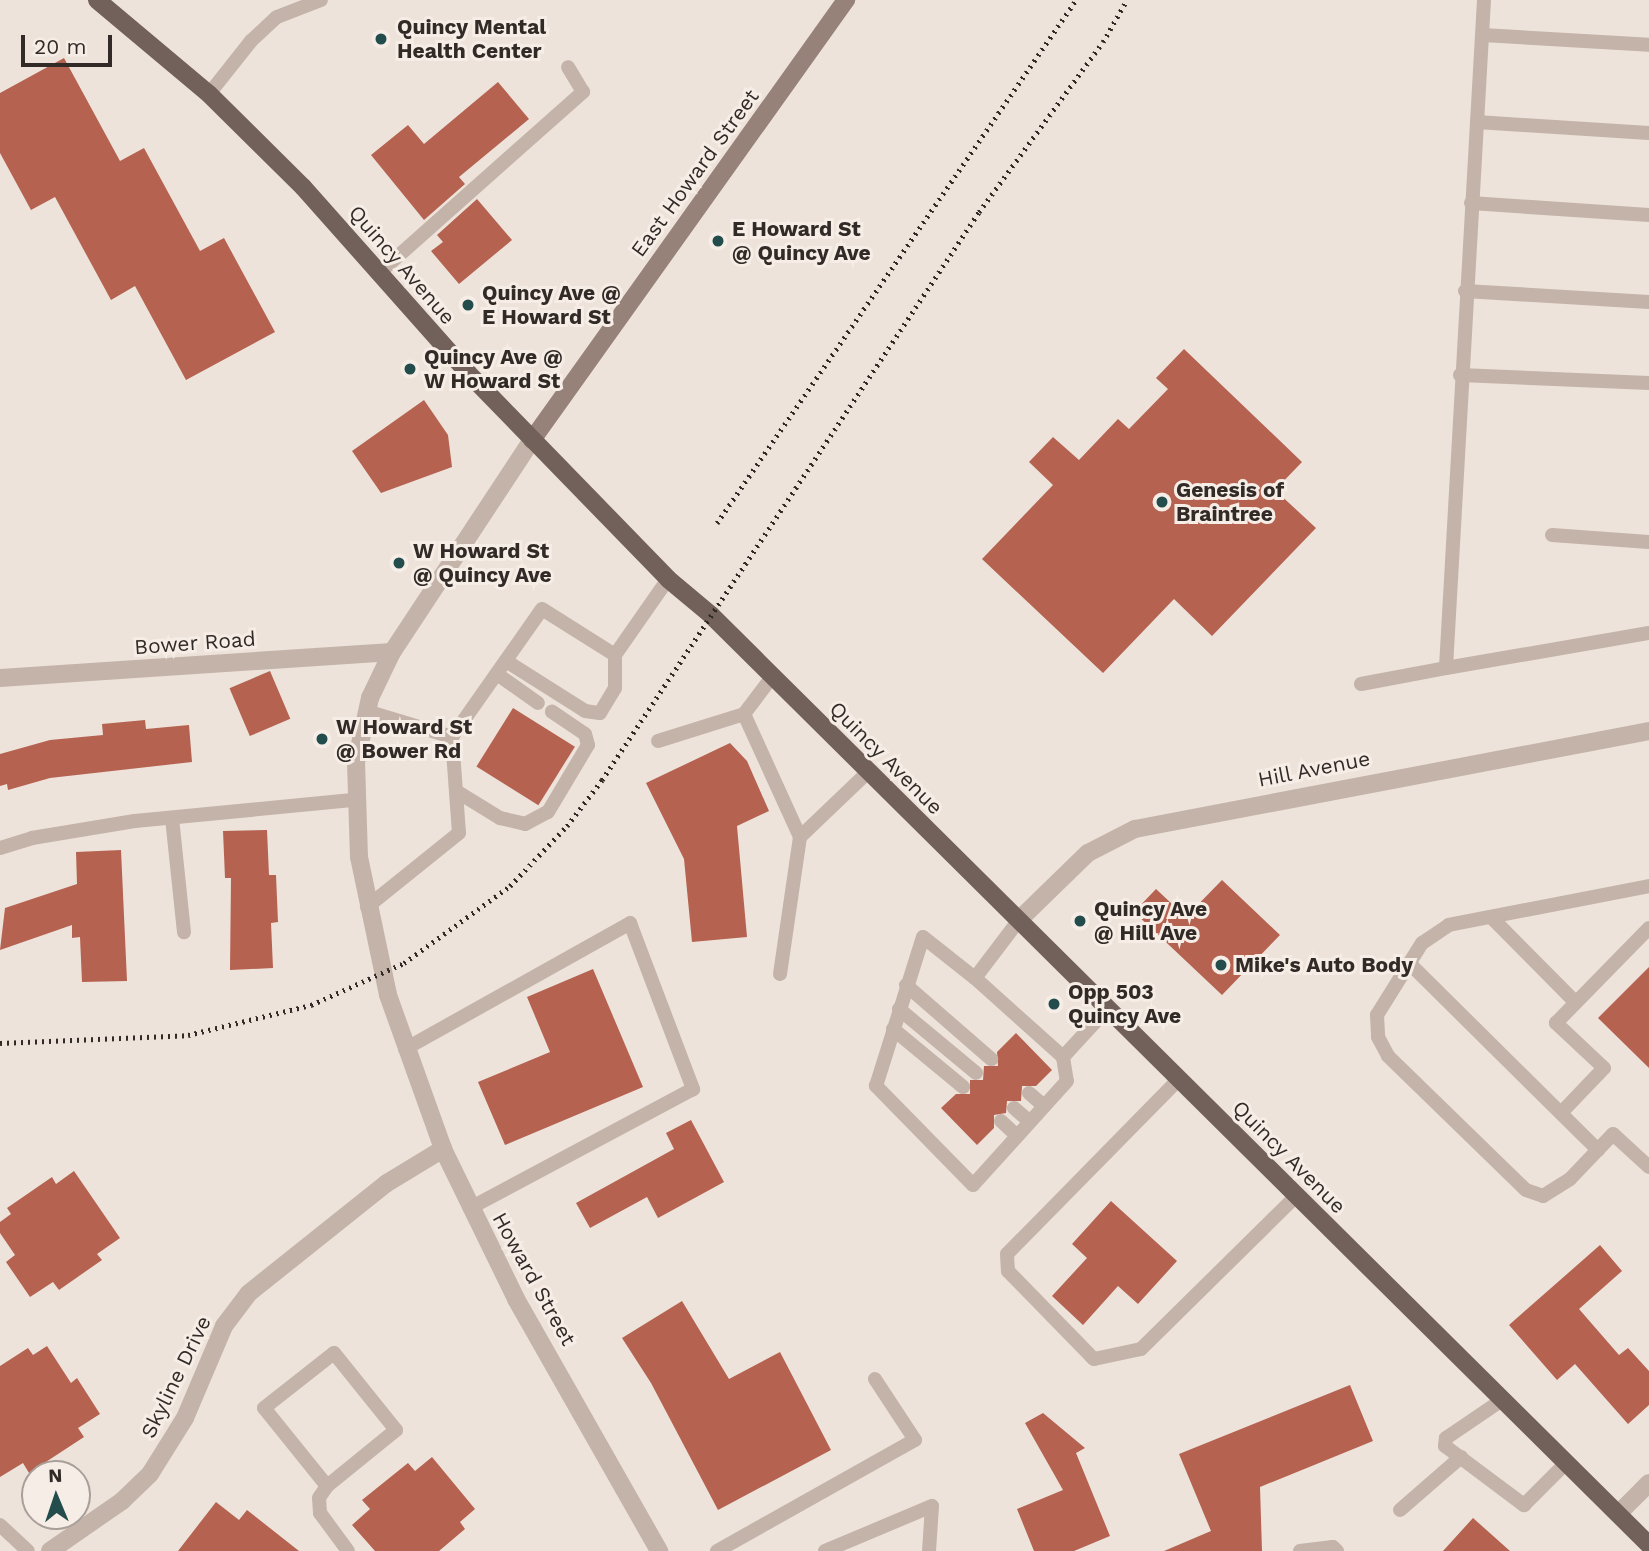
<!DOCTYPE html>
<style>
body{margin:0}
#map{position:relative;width:1649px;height:1551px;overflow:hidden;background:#ede3da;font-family:"Work Sans",sans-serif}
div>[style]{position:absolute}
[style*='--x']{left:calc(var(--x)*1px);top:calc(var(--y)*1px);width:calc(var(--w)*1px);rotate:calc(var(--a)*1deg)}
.building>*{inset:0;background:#b56251;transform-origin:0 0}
.service>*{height:14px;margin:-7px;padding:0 7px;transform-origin:7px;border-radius:7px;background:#c4b3a8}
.minor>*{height:18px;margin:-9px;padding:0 9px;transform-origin:9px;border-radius:9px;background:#c4b3a8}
.tertiary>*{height:18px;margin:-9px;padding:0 9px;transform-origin:9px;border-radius:9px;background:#c4b3a8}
.secondary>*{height:18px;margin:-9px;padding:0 9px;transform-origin:9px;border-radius:9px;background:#97827a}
.primary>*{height:18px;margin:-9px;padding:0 9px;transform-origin:9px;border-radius:9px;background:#72605a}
.rail>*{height:5px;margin-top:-2.5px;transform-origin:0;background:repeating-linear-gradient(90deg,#322a27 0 2px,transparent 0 7px)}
.dots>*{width:19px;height:19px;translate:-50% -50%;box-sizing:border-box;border:4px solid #f6ede6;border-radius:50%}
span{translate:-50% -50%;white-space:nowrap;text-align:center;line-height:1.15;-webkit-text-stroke:6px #f6ede6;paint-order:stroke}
.poi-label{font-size:21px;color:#322a27;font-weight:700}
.left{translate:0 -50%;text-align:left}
.street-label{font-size:21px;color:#322a27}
.north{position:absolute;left:21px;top:1460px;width:70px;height:70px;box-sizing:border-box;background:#f6ede6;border:2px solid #a89f9a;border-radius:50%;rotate:358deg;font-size:19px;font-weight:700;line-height:28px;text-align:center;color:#322a27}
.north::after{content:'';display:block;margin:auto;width:24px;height:32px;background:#234d4d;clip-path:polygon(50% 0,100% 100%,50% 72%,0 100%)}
.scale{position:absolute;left:21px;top:35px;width:91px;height:32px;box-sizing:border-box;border:4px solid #322a27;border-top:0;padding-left:9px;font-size:21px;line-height:24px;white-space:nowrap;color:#322a27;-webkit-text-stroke:5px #f6ede6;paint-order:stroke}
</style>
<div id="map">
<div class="building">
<div style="clip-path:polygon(64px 58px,120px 161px,144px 148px,200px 251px,224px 238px,275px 332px,186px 380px,135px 286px,111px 300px,55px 197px,31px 210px,0 153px,0 93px)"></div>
<div style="clip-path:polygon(498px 82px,529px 119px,459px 177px,465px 184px,424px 220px,371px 155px,408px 125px,424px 144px)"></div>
<div style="clip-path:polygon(477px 199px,512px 240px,459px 284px,431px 251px,443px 242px,437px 235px)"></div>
<div style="clip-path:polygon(1184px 349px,1302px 462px,1275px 490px,1316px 528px,1212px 636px,1174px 599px,1103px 673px,982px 559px,1053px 485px,1029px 462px,1053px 437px,1079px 460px,1118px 419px,1129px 429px,1168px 389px,1156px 378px)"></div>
<div style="clip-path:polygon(424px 400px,448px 435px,452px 467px,381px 493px,352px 451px)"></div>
<div style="left:270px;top:671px;width:52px;height:44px;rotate:67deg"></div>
<div style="left:513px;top:708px;width:73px;height:69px;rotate:32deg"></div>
<div style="clip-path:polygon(145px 720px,146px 729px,189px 725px,192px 762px,50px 778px,8px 790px,7px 784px,0 786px,0 754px,50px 740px,103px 735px,102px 724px)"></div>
<div style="clip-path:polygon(730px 743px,747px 761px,769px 811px,737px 826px,747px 937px,692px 942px,684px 859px,646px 783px)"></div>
<div style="clip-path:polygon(267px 830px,269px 875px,276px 875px,278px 922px,271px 923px,273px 968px,230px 970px,231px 878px,225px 878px,223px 831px)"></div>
<div style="clip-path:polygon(121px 850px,127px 981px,82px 982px,80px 937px,72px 938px,72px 925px,0 950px,5px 908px,77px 884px,76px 852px)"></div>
<div style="clip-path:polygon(1222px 880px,1280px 935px,1222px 995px,1134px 912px,1156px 889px,1186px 917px)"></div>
<div style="clip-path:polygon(1649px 967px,1649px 1068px,1598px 1018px)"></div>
<div style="clip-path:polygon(593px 969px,643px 1087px,505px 1145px,478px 1082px,550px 1052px,527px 997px)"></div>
<div style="clip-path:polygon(1016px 1033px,1052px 1070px,1036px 1086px,1022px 1086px,1021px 1101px,1007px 1101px,1006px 1113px,994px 1115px,994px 1128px,977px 1145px,941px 1108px,956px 1094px,970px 1094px,970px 1080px,983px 1080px,984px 1066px,998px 1066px,997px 1052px)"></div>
<div style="clip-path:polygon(691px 1120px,724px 1182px,658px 1218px,647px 1197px,590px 1228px,576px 1203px,674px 1149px,666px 1133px)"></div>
<div style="clip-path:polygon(74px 1171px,120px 1238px,97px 1254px,102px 1260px,59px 1290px,53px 1282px,30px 1297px,6px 1262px,15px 1255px,0 1233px,0 1222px,11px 1214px,7px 1208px,52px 1177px,56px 1184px)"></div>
<div style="clip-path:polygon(1111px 1201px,1177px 1261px,1138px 1304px,1118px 1286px,1083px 1325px,1052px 1296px,1087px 1258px,1072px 1244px)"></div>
<div style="clip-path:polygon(1600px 1245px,1622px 1271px,1579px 1309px,1619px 1355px,1628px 1348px,1649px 1371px,1649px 1405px,1628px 1424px,1575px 1364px,1557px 1380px,1509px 1325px)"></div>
<div style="clip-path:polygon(682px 1301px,729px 1379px,780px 1352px,831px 1450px,718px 1510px,651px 1383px,622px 1338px)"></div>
<div style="clip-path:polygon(47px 1346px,71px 1383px,77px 1378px,100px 1414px,78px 1428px,84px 1437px,29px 1473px,23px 1463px,0 1477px,0 1366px,28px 1348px,33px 1355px)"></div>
<div style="clip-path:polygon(1350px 1385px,1373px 1441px,1260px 1487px,1262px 1551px,1164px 1551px,1211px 1531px,1179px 1454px)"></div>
<div style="clip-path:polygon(1043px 1413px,1085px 1448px,1076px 1453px,1110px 1536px,1074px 1551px,1034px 1551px,1017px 1509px,1063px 1490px,1025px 1423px)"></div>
<div style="clip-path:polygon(432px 1457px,475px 1509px,460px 1522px,465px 1529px,439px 1551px,375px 1551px,352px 1525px,370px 1509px,362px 1500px,408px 1463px,415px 1471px)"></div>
<div style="clip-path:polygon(216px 1502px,239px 1520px,247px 1510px,299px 1551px,178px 1551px)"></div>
<div style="clip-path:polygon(1473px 1518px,1510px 1551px,1443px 1551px)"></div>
</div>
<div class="service">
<div style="--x:1484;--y:0;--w:669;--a:93.26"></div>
<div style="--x:1446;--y:668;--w:206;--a:-9.8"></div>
<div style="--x:1483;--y:35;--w:166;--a:3.4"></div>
<div style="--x:209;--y:94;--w:68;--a:-51.6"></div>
<div style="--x:251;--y:41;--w:35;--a:-43"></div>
<div style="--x:277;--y:17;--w:47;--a:-21.1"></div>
<div style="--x:1477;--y:122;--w:172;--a:3.7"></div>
<div style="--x:1471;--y:203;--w:178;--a:3.9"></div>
<div style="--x:379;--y:273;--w:273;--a:-41.6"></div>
<div style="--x:583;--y:92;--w:29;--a:-121"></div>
<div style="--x:1465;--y:291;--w:184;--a:3.4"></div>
<div style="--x:1460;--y:375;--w:189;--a:2.4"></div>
<div style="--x:1552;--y:535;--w:97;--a:4.1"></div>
<div style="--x:506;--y:661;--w:93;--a:32.3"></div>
<div style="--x:585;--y:711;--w:15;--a:8"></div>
<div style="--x:600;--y:713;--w:29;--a:-59"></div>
<div style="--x:615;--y:688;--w:33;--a:-90"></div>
<div style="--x:497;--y:674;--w:50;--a:35.3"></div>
<div style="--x:1361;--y:684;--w:86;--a:-10.7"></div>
<div style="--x:366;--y:711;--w:90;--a:16.8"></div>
<div style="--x:744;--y:714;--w:46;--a:-52.9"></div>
<div style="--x:658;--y:741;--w:90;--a:-17.4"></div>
<div style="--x:744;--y:714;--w:135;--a:65.5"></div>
<div style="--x:456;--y:791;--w:52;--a:31.5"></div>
<div style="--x:500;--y:818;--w:26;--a:13"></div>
<div style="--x:525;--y:824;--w:26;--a:-28"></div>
<div style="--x:548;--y:812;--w:78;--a:-59.2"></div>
<div style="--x:588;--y:745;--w:11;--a:-105"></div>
<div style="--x:585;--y:734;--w:40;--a:-146"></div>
<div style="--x:172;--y:818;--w:115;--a:84"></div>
<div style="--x:0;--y:848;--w:34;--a:-17"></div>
<div style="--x:32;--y:838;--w:104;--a:-9.4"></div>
<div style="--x:135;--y:821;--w:221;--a:-5.5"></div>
<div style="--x:1649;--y:886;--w:204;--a:169"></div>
<div style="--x:1449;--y:925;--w:32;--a:146"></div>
<div style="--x:1422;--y:943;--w:85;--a:122"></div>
<div style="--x:1377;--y:1015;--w:22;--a:87"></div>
<div style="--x:1378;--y:1037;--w:21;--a:62"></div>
<div style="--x:1388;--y:1056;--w:192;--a:44.2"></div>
<div style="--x:1526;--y:1190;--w:18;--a:19"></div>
<div style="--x:1543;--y:1196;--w:32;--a:-32"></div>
<div style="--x:1570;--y:1179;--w:62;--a:-46.3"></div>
<div style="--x:1613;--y:1134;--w:49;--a:42.5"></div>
<div style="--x:367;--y:907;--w:118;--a:-38.8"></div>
<div style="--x:459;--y:833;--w:96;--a:-94.2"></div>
<div style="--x:452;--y:737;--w:156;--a:-54.9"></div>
<div style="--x:542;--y:609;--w:86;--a:32.2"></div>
<div style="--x:615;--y:655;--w:93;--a:-55.1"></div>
<div style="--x:1491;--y:917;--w:120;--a:45.3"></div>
<div style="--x:1409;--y:963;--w:266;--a:44.7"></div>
<div style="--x:780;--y:974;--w:138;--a:-81.7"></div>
<div style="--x:800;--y:837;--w:93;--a:-43.7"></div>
<div style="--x:975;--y:978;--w:118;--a:41.9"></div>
<div style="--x:1063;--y:1057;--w:24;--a:81"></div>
<div style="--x:1067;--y:1081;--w:140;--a:132.1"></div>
<div style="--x:973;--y:1185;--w:139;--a:-134.4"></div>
<div style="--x:876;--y:1086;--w:156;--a:-72.5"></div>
<div style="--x:923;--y:937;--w:66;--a:38.3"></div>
<div style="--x:975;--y:978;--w:73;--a:-52.8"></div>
<div style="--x:906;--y:985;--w:113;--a:41"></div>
<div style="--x:899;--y:1009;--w:100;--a:39.7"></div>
<div style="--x:893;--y:1029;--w:91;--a:39.6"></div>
<div style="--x:405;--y:1049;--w:258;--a:-29.2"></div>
<div style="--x:630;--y:923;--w:178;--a:69.2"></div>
<div style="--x:693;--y:1089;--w:253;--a:151.9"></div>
<div style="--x:1063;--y:1057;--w:67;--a:-47.4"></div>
<div style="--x:1179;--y:1079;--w:245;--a:134.5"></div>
<div style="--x:1007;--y:1254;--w:17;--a:87"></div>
<div style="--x:1008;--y:1271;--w:123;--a:45.7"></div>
<div style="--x:1094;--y:1359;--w:48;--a:-12"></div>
<div style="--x:1141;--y:1349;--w:218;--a:-44.6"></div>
<div style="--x:1029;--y:1093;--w:20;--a:41"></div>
<div style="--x:1014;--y:1108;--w:21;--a:41"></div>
<div style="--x:1561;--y:1113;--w:62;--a:-46.3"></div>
<div style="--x:1604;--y:1068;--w:66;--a:-136.8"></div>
<div style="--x:1556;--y:1023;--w:133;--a:-45.6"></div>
<div style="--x:1001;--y:1121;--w:22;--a:43"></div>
<div style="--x:334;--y:1353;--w:99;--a:51.2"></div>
<div style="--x:396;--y:1430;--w:89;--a:140.9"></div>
<div style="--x:327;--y:1486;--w:100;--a:-128.9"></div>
<div style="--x:264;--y:1408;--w:89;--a:-38.2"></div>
<div style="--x:1502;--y:1400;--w:68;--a:145.8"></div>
<div style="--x:1446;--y:1438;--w:8;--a:97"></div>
<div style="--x:1445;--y:1446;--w:99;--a:36.8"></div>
<div style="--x:1524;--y:1505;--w:59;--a:-45"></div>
<div style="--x:327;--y:1486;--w:14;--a:124"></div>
<div style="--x:319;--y:1498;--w:15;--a:86"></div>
<div style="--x:320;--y:1513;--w:47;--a:53.6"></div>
<div style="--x:1400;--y:1510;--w:81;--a:-41"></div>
<div style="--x:0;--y:1525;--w:38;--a:43"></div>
<div style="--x:717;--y:1551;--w:227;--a:-29.3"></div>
<div style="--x:915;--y:1440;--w:73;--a:-123.3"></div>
<div style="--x:825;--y:1551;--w:116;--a:-22.8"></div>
<div style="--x:932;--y:1506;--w:45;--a:93.8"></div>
<div style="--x:1300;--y:1551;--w:33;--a:-7"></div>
<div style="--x:1333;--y:1547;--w:6;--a:45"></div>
</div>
<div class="minor">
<div style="--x:0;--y:678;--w:393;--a:-3.8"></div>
<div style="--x:1019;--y:920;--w:96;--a:-44.2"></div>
<div style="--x:1088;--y:853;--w:53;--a:-27.1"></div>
<div style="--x:1135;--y:829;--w:523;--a:-10.79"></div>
<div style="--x:1618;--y:1514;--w:44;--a:-45"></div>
<div style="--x:50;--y:1551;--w:88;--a:-34.8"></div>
<div style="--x:122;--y:1501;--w:39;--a:-44"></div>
<div style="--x:150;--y:1474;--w:66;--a:-58"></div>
<div style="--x:185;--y:1418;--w:100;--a:-67"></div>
<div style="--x:224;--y:1326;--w:41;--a:-52.9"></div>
<div style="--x:249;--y:1293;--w:176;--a:-38.6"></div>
<div style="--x:387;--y:1183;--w:66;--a:-31.3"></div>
</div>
<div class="tertiary">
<div style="--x:532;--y:440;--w:254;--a:123.4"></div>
<div style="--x:392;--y:652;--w:51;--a:115.6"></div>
<div style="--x:370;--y:698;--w:66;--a:102.3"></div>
<div style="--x:356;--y:762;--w:95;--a:88.2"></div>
<div style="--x:359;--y:857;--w:141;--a:78.1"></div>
<div style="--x:388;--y:995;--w:164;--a:70.3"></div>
<div style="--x:443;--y:1149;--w:167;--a:64"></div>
<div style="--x:516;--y:1299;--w:290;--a:60.4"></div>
</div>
<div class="secondary">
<div style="--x:532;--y:440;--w:541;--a:-54.49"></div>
</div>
<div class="primary">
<div style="--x:97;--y:0;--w:146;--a:40"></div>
<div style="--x:209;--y:94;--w:132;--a:44.7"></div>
<div style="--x:303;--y:187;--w:249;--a:48.4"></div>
<div style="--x:468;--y:373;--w:287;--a:45.8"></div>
<div style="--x:668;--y:579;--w:56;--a:39.9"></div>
<div style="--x:711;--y:615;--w:1321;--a:44.75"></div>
</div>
<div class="rail">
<div style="--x:717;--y:523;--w:634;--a:-55.53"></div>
<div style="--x:0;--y:1043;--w:188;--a:-2.4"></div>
<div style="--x:188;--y:1035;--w:127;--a:-13.7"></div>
<div style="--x:311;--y:1005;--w:102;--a:-24.3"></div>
<div style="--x:404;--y:963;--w:131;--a:-36"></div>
<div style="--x:510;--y:886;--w:83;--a:-46.5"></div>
<div style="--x:567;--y:826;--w:58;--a:-52.7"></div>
<div style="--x:602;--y:780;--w:682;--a:-56.43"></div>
<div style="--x:979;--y:212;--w:210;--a:-53.9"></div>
<div style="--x:1103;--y:42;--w:48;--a:-60.3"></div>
</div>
<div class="dots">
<div style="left:381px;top:39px;background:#234d4d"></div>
<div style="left:718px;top:241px;background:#234d4d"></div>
<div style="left:468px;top:305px;background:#234d4d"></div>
<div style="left:410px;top:369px;background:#234d4d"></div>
<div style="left:1162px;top:502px;background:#234d4d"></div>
<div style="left:399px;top:563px;background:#234d4d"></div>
<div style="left:322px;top:739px;background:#234d4d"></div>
<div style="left:1080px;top:921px;background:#234d4d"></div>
<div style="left:1221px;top:965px;background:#234d4d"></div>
<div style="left:1054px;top:1004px;background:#234d4d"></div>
</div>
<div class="poi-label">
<span class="left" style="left:397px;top:39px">Quincy Mental<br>Health Center</span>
<span class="left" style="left:732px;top:241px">E Howard St<br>@ Quincy Ave</span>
<span class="left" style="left:482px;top:305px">Quincy Ave @<br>E Howard St</span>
<span class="left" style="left:424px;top:369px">Quincy Ave @<br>W Howard St</span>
<span class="left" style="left:1176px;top:502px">Genesis of<br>Braintree</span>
<span class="left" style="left:413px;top:563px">W Howard St<br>@ Quincy Ave</span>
<span class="left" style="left:336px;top:739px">W Howard St<br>@ Bower Rd</span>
<span class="left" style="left:1094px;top:921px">Quincy Ave<br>@ Hill Ave</span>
<span class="left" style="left:1235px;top:965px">Mike's Auto Body</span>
<span class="left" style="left:1068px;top:1004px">Opp 503<br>Quincy Ave</span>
</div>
<div class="street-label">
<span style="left:695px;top:173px;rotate:-54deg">East Howard Street</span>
<span style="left:402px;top:265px;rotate:49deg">Quincy Avenue</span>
<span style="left:195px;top:643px;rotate:-4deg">Bower Road</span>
<span style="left:886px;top:758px;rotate:45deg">Quincy Avenue</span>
<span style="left:1314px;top:769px;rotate:-11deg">Hill Avenue</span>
<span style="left:1289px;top:1157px;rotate:45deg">Quincy Avenue</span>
<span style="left:534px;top:1279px;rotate:61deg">Howard Street</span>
<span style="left:176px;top:1377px;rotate:-64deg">Skyline Drive</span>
</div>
<div class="north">N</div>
<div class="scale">20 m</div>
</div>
